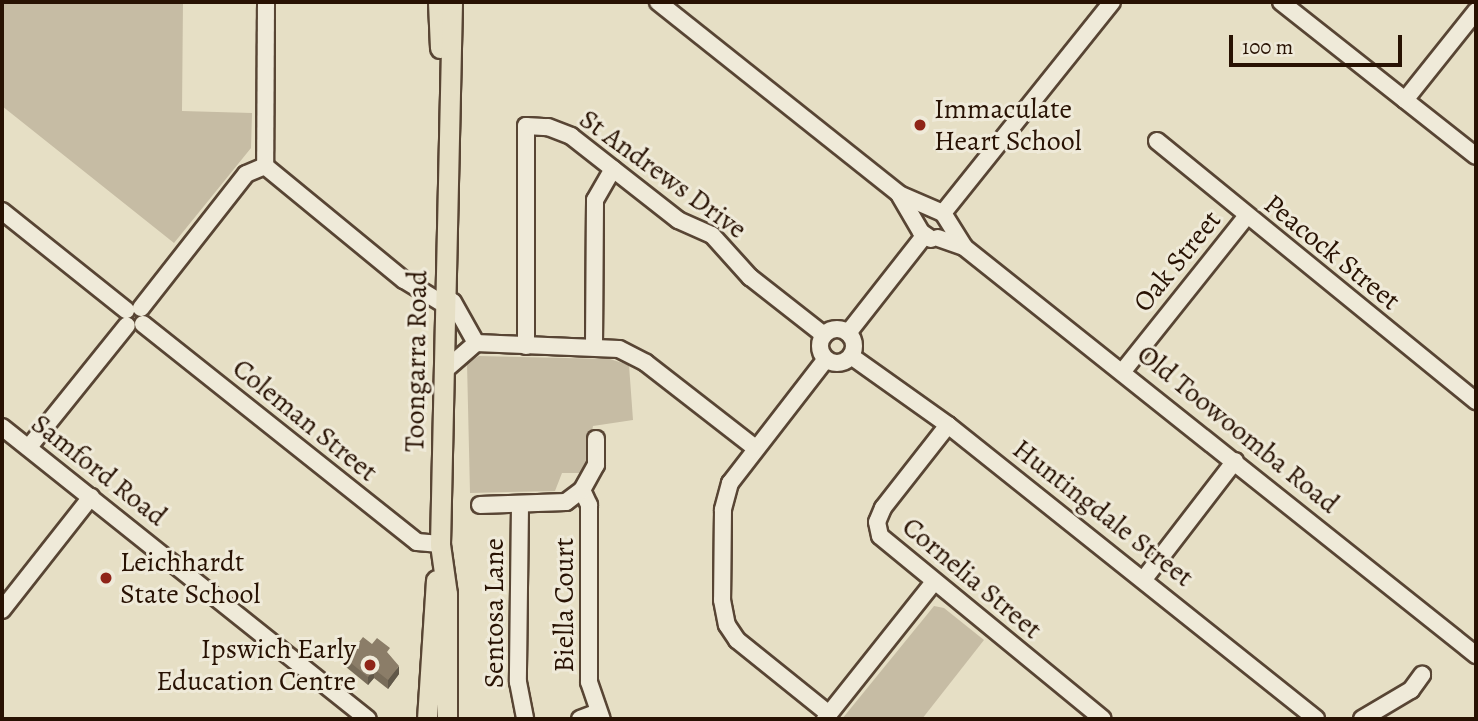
<!DOCTYPE html>
<style>
body{margin:0}
#map{position:relative;width:1478px;height:721px;overflow:hidden;background:#e6dfc5;font-family:Alegreya,serif}
div>[style]{position:absolute}
[style*='--x']{left:calc(var(--x)*1px);top:calc(var(--y)*1px);width:calc(var(--w)*1px);rotate:calc(var(--a)*1deg)}
.green>*{inset:0;background:#c6bca4}
.roads{filter:drop-shadow(2px 0 #584534) drop-shadow(-2px 0 #584534) drop-shadow(0 2px #584534) drop-shadow(0 -2px #584534)}
.minor>*{height:16px;margin:-8px;padding:0 8px;transform-origin:8px;border-radius:8px;background:#efead9}
.minor>.ring{margin:-8px;padding:0;box-sizing:content-box;background:none;border:16px solid #efead9;border-radius:50%}
.major>*{height:19px;margin:-9.5px;padding:0 9.5px;transform-origin:9.5px;border-radius:9.5px;background:#e6dfc5}
.wall>*{inset:0;background:#786c59}
.shaded-wall>*{inset:0;background:#615849}
.building>*{inset:0;background:#8b7d68}
.dots>*{width:19px;height:19px;translate:-50% -50%;box-sizing:border-box;border:4px solid #efead9;border-radius:50%}
span{translate:-50% -50%;white-space:nowrap;text-align:center;line-height:1.15;-webkit-text-stroke:6px #efead9;paint-order:stroke}
.poi-label{font-size:28px;color:#281203}
.left{translate:0 -50%;text-align:left}
.right{translate:-100% -50%;text-align:right}
.street-label{font-size:28px;color:#281203}
.frame{position:absolute;inset:0;border:4px solid #281203;pointer-events:none}
.scale{position:absolute;left:1229px;top:35px;width:173px;height:32px;box-sizing:border-box;border:4px solid #281203;border-top:0;padding-left:9px;font-size:21px;line-height:24px;white-space:nowrap;color:#281203;-webkit-text-stroke:5px #efead9;paint-order:stroke}
</style>
<div id="map">
<div class="green">
<div style="clip-path:polygon(2px 2px,183px 2px,182px 111px,252px 113px,251px 148px,174px 243px,2px 106px)"></div>
<div style="clip-path:polygon(479px 356px,610px 359px,629px 365px,633px 420px,593px 426px,584px 473px,562px 473px,555px 491px,470px 493px,467px 363px)"></div>
<div style="clip-path:polygon(934px 606px,944px 608px,984px 640px,922px 719px,842px 719px)"></div>
</div>
<div class="roads">
<div class="minor">
<div style="--x:266;--y:2;--w:164;--a:90.3"></div>
<div style="--x:265;--y:166;--w:180;--a:39.4"></div>
<div style="--x:404;--y:280;--w:48;--a:31.4"></div>
<div style="--x:658;--y:2;--w:308;--a:38.5"></div>
<div style="--x:899;--y:194;--w:48;--a:23.4"></div>
<div style="--x:943;--y:213;--w:39;--a:58"></div>
<div style="--x:1281;--y:2;--w:248;--a:38.3"></div>
<div style="--x:1405;--y:100;--w:114;--a:-51.4"></div>
<div style="--x:1157;--y:141;--w:412;--a:39.2"></div>
<div style="--x:900;--y:196;--w:42;--a:59.7"></div>
<div style="--x:921;--y:232;--w:12;--a:35"></div>
<div style="--x:2;--y:211;--w:159;--a:38.6"></div>
<div style="--x:943;--y:213;--w:270;--a:-51.3"></div>
<div style="--x:938;--y:238;--w:28;--a:19"></div>
<div style="--x:964;--y:247;--w:655;--a:38.55"></div>
<div style="--x:445;--y:297;--w:9;--a:32"></div>
<div style="--x:453;--y:302;--w:47;--a:60.7"></div>
<div style="--x:141;--y:308;--w:170;--a:-51.9"></div>
<div style="--x:246;--y:174;--w:21;--a:-23"></div>
<div style="--x:143;--y:324;--w:350;--a:38.5"></div>
<div style="--x:417;--y:542;--w:23;--a:5"></div>
<div class="ring" style="left:820px;top:329px;width:18px;height:18px"></div>
<div style="--x:848;--y:333;--w:123;--a:-51.9"></div>
<div style="--x:594;--y:345;--w:145;--a:-89.6"></div>
<div style="--x:595;--y:200;--w:36;--a:-60"></div>
<div style="--x:526;--y:346;--w:220;--a:-90"></div>
<div style="--x:526;--y:126;--w:22;--a:3"></div>
<div style="--x:548;--y:127;--w:25;--a:21"></div>
<div style="--x:571;--y:136;--w:136;--a:38.1"></div>
<div style="--x:678;--y:220;--w:37;--a:24"></div>
<div style="--x:712;--y:235;--w:57;--a:47.9"></div>
<div style="--x:750;--y:277;--w:94;--a:38.1"></div>
<div style="--x:851;--y:356;--w:119;--a:35.4"></div>
<div style="--x:948;--y:425;--w:471;--a:38.6"></div>
<div style="--x:826;--y:359;--w:157;--a:127.7"></div>
<div style="--x:730;--y:483;--w:28;--a:105"></div>
<div style="--x:723;--y:510;--w:90;--a:90.6"></div>
<div style="--x:722;--y:600;--w:25;--a:79"></div>
<div style="--x:727;--y:625;--w:18;--a:56"></div>
<div style="--x:737;--y:640;--w:118;--a:38.8"></div>
<div style="--x:444;--y:371;--w:43;--a:-41.2"></div>
<div style="--x:476;--y:343;--w:143;--a:2.4"></div>
<div style="--x:619;--y:349;--w:30;--a:27"></div>
<div style="--x:646;--y:363;--w:138;--a:37.9"></div>
<div style="--x:1123;--y:371;--w:197;--a:-51.4"></div>
<div style="--x:948;--y:425;--w:105;--a:128.1"></div>
<div style="--x:883;--y:508;--w:15;--a:113"></div>
<div style="--x:877;--y:522;--w:14;--a:78"></div>
<div style="--x:880;--y:536;--w:288;--a:39.4"></div>
<div style="--x:2;--y:427;--w:468;--a:38.6"></div>
<div style="--x:29;--y:447;--w:156;--a:-51.2"></div>
<div style="--x:582;--y:490;--w:17;--a:65"></div>
<div style="--x:589;--y:505;--w:177;--a:90"></div>
<div style="--x:589;--y:682;--w:39;--a:71"></div>
<div style="--x:480;--y:505;--w:86;--a:-2"></div>
<div style="--x:566;--y:502;--w:20;--a:-37"></div>
<div style="--x:582;--y:490;--w:29;--a:-61"></div>
<div style="--x:596;--y:465;--w:26;--a:-90"></div>
<div style="--x:520;--y:506;--w:176;--a:90.7"></div>
<div style="--x:518;--y:682;--w:38;--a:79"></div>
<div style="--x:1144;--y:579;--w:149;--a:-52.4"></div>
<div style="--x:2;--y:610;--w:144;--a:-51.8"></div>
<div style="--x:580;--y:719;--w:19;--a:-21"></div>
<div style="--x:825;--y:719;--w:174;--a:-51.5"></div>
<div style="--x:1362;--y:719;--w:57;--a:-30.6"></div>
<div style="--x:1411;--y:690;--w:19;--a:-54"></div>
</div>
<div class="major">
<div style="--x:438;--y:2;--w:46;--a:87.5"></div>
<div style="--x:427;--y:719;--w:139;--a:-86.3"></div>
<div style="--x:447;--y:719;--w:125;--a:-90"></div>
<div style="--x:447;--y:594;--w:50;--a:-98"></div>
<div style="--x:440;--y:544;--w:542;--a:-88.73"></div>
</div>
</div>
<div class="wall">
<div style="clip-path:polygon(372px 644px,390px 656px,399px 674px,388px 689px,374px 678px,368px 685px,346px 667px,346px 659px)"></div>
</div>
<div class="shaded-wall">
<div style="clip-path:polygon(399px 666px,399px 674px,388px 689px,388px 680px)"></div>
<div style="clip-path:polygon(374px 669px,374px 678px,368px 685px,368px 677px)"></div>
</div>
<div class="building">
<div style="clip-path:polygon(363px 637px,372px 644px,377px 638px,390px 648px,387px 652px,399px 666px,388px 680px,374px 669px,368px 677px,346px 659px)"></div>
</div>
<div class="dots">
<div style="left:920px;top:125px;background:#8f2418"></div>
<div style="left:106px;top:578px;background:#8f2418"></div>
<div style="left:370px;top:665px;background:#8f2418"></div>
</div>
<div class="poi-label">
<span class="left" style="left:934px;top:125px">Immaculate<br>Heart School</span>
<span class="left" style="left:120px;top:578px">Leichhardt<br>State School</span>
<span class="right" style="left:356px;top:665px">Ipswich Early<br>Education Centre</span>
</div>
<div class="street-label">
<span style="left:663px;top:174px;rotate:36deg">St Andrews Drive</span>
<span style="left:1332px;top:252px;rotate:39deg">Peacock Street</span>
<span style="left:1177px;top:261px;rotate:-51deg">Oak Street</span>
<span style="left:416px;top:361px;rotate:-89deg">Toongarra Road</span>
<span style="left:305px;top:420px;rotate:39deg">Coleman Street</span>
<span style="left:1238px;top:429px;rotate:39deg">Old Toowoomba Road</span>
<span style="left:99px;top:470px;rotate:38deg">Samford Road</span>
<span style="left:1103px;top:513px;rotate:38deg">Huntingdale Street</span>
<span style="left:972px;top:578px;rotate:40deg">Cornelia Street</span>
<span style="left:564px;top:605px;rotate:-90deg">Biella Court</span>
<span style="left:494px;top:613px;rotate:-90deg">Sentosa Lane</span>
</div>
<div class="frame"></div>
<div class="scale">100 m</div>
</div>
